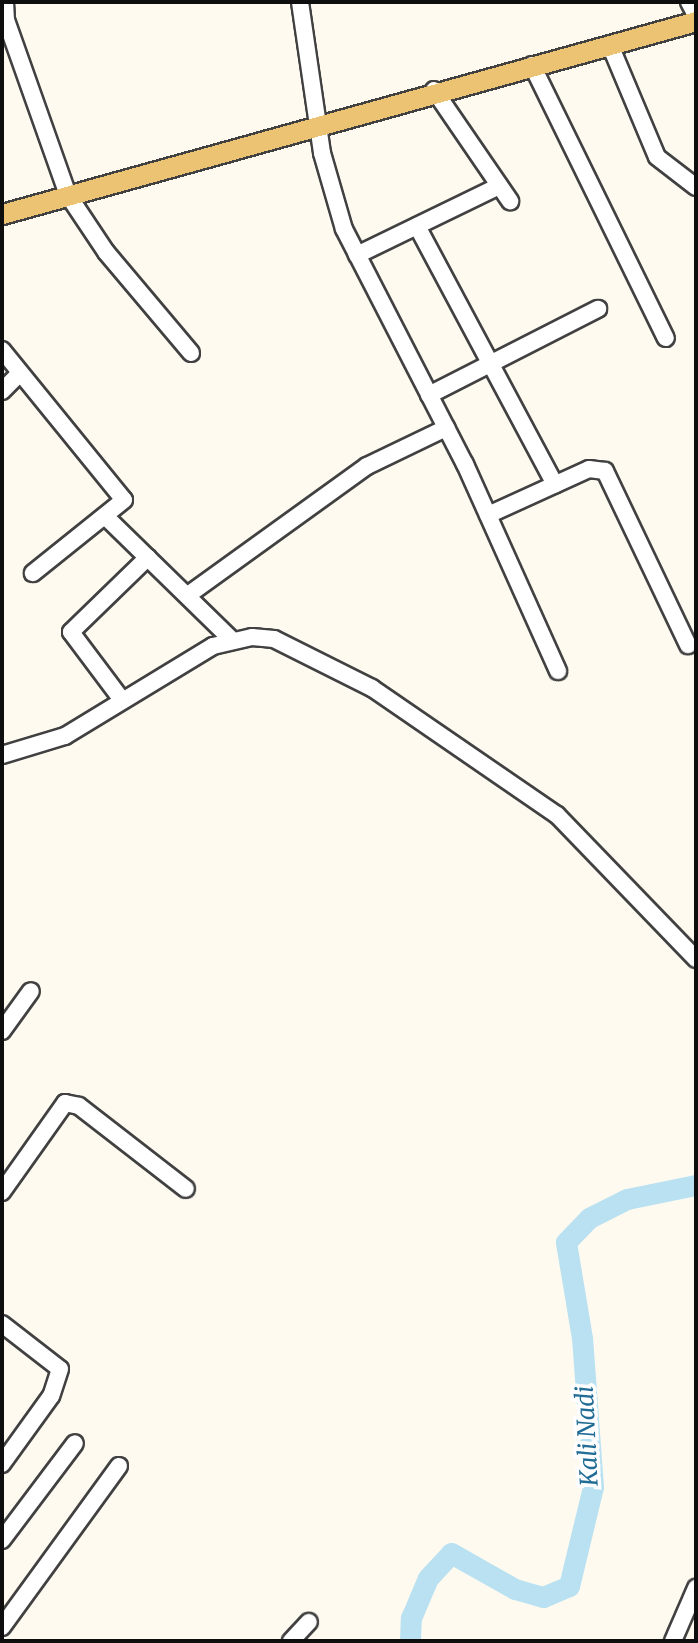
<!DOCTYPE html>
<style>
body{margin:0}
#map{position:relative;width:698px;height:1643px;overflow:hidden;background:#fefaf0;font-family:Merriweather,serif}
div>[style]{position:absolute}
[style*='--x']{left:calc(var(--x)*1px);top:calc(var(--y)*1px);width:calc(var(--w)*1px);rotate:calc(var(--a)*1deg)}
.river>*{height:21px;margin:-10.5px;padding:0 10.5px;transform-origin:10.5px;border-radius:10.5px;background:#b9e1f1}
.roads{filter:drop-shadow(2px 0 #414141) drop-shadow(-2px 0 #414141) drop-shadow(0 2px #414141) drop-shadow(0 -2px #414141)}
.minor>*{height:16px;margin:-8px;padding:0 8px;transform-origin:8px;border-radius:8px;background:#fff}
.major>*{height:19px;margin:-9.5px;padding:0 9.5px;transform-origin:9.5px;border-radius:9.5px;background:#ecc372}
span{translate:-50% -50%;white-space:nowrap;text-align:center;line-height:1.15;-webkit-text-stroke:7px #fff;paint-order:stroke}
.water-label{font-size:24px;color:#226d95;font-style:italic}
.frame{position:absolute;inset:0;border:4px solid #0e0e0e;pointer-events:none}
</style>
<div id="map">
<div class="river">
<div style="--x:410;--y:1641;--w:23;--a:-88"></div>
<div style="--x:411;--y:1618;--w:43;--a:-67"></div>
<div style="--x:428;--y:1578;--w:34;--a:-47"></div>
<div style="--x:451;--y:1553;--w:73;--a:29.4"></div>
<div style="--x:515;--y:1589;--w:29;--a:16"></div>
<div style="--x:543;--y:1597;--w:28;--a:-23"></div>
<div style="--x:569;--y:1586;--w:102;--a:-76.4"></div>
<div style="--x:593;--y:1487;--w:149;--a:-94.2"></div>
<div style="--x:582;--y:1338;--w:97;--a:-99.5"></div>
<div style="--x:566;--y:1242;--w:33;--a:-46"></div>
<div style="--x:589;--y:1218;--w:42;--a:-26.6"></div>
<div style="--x:627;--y:1199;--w:70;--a:-11.5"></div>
</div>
<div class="roads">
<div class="minor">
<div style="--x:5;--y:2;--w:18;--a:87"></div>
<div style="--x:6;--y:20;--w:186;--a:70.5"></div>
<div style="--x:68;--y:195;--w:69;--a:56.3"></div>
<div style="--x:106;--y:252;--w:132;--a:49.9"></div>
<div style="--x:300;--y:2;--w:153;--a:81.7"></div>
<div style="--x:322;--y:153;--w:79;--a:73.9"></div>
<div style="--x:344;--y:229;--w:264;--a:62.8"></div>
<div style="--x:465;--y:464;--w:227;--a:65.8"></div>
<div style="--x:689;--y:2;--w:15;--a:62"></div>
<div style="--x:610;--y:45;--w:121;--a:67.2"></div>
<div style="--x:657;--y:157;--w:49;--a:37.6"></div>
<div style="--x:532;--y:65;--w:304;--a:63.9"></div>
<div style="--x:434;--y:90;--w:135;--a:55.6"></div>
<div style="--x:417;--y:226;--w:293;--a:61.9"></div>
<div style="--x:357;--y:255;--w:158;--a:-25.9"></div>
<div style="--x:2;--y:350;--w:193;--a:50.9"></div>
<div style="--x:124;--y:500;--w:117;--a:141.3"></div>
<div style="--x:2;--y:391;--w:25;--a:-45"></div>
<div style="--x:429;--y:395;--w:190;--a:-27"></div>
<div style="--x:488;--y:515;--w:111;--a:-24.5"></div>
<div style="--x:589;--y:469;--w:16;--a:7"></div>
<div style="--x:605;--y:471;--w:193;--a:64.5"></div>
<div style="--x:107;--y:518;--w:175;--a:44.3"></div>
<div style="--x:188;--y:595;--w:221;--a:-35.8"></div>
<div style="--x:367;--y:466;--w:88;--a:-25.7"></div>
<div style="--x:122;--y:700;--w:85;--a:-126.9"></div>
<div style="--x:71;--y:632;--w:107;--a:-44.2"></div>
<div style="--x:2;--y:755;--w:66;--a:-16.8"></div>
<div style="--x:65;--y:736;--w:173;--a:-31.3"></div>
<div style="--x:213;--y:646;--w:40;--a:-13"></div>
<div style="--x:252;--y:637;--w:22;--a:5"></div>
<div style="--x:274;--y:639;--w:110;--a:26.6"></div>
<div style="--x:372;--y:688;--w:224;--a:34.5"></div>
<div style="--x:557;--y:815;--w:200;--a:46"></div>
<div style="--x:2;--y:1031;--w:49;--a:-54.1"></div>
<div style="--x:2;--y:1192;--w:109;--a:-54.7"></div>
<div style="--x:65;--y:1103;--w:14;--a:12"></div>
<div style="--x:79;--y:1106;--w:135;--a:37.8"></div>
<div style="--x:2;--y:1324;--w:73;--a:37.8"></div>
<div style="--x:60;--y:1369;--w:28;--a:108"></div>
<div style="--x:51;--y:1396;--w:84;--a:125.8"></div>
<div style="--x:2;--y:1540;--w:121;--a:-53"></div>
<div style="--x:2;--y:1627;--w:199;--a:-54"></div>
<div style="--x:291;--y:1641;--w:26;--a:-47"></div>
<div style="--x:673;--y:1641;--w:58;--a:-66.5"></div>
</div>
<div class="major">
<div style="--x:2;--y:214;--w:720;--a:-15.54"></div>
</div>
</div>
<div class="water-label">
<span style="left:587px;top:1436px;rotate:-93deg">Kali Nadi</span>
</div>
<div class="frame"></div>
</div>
